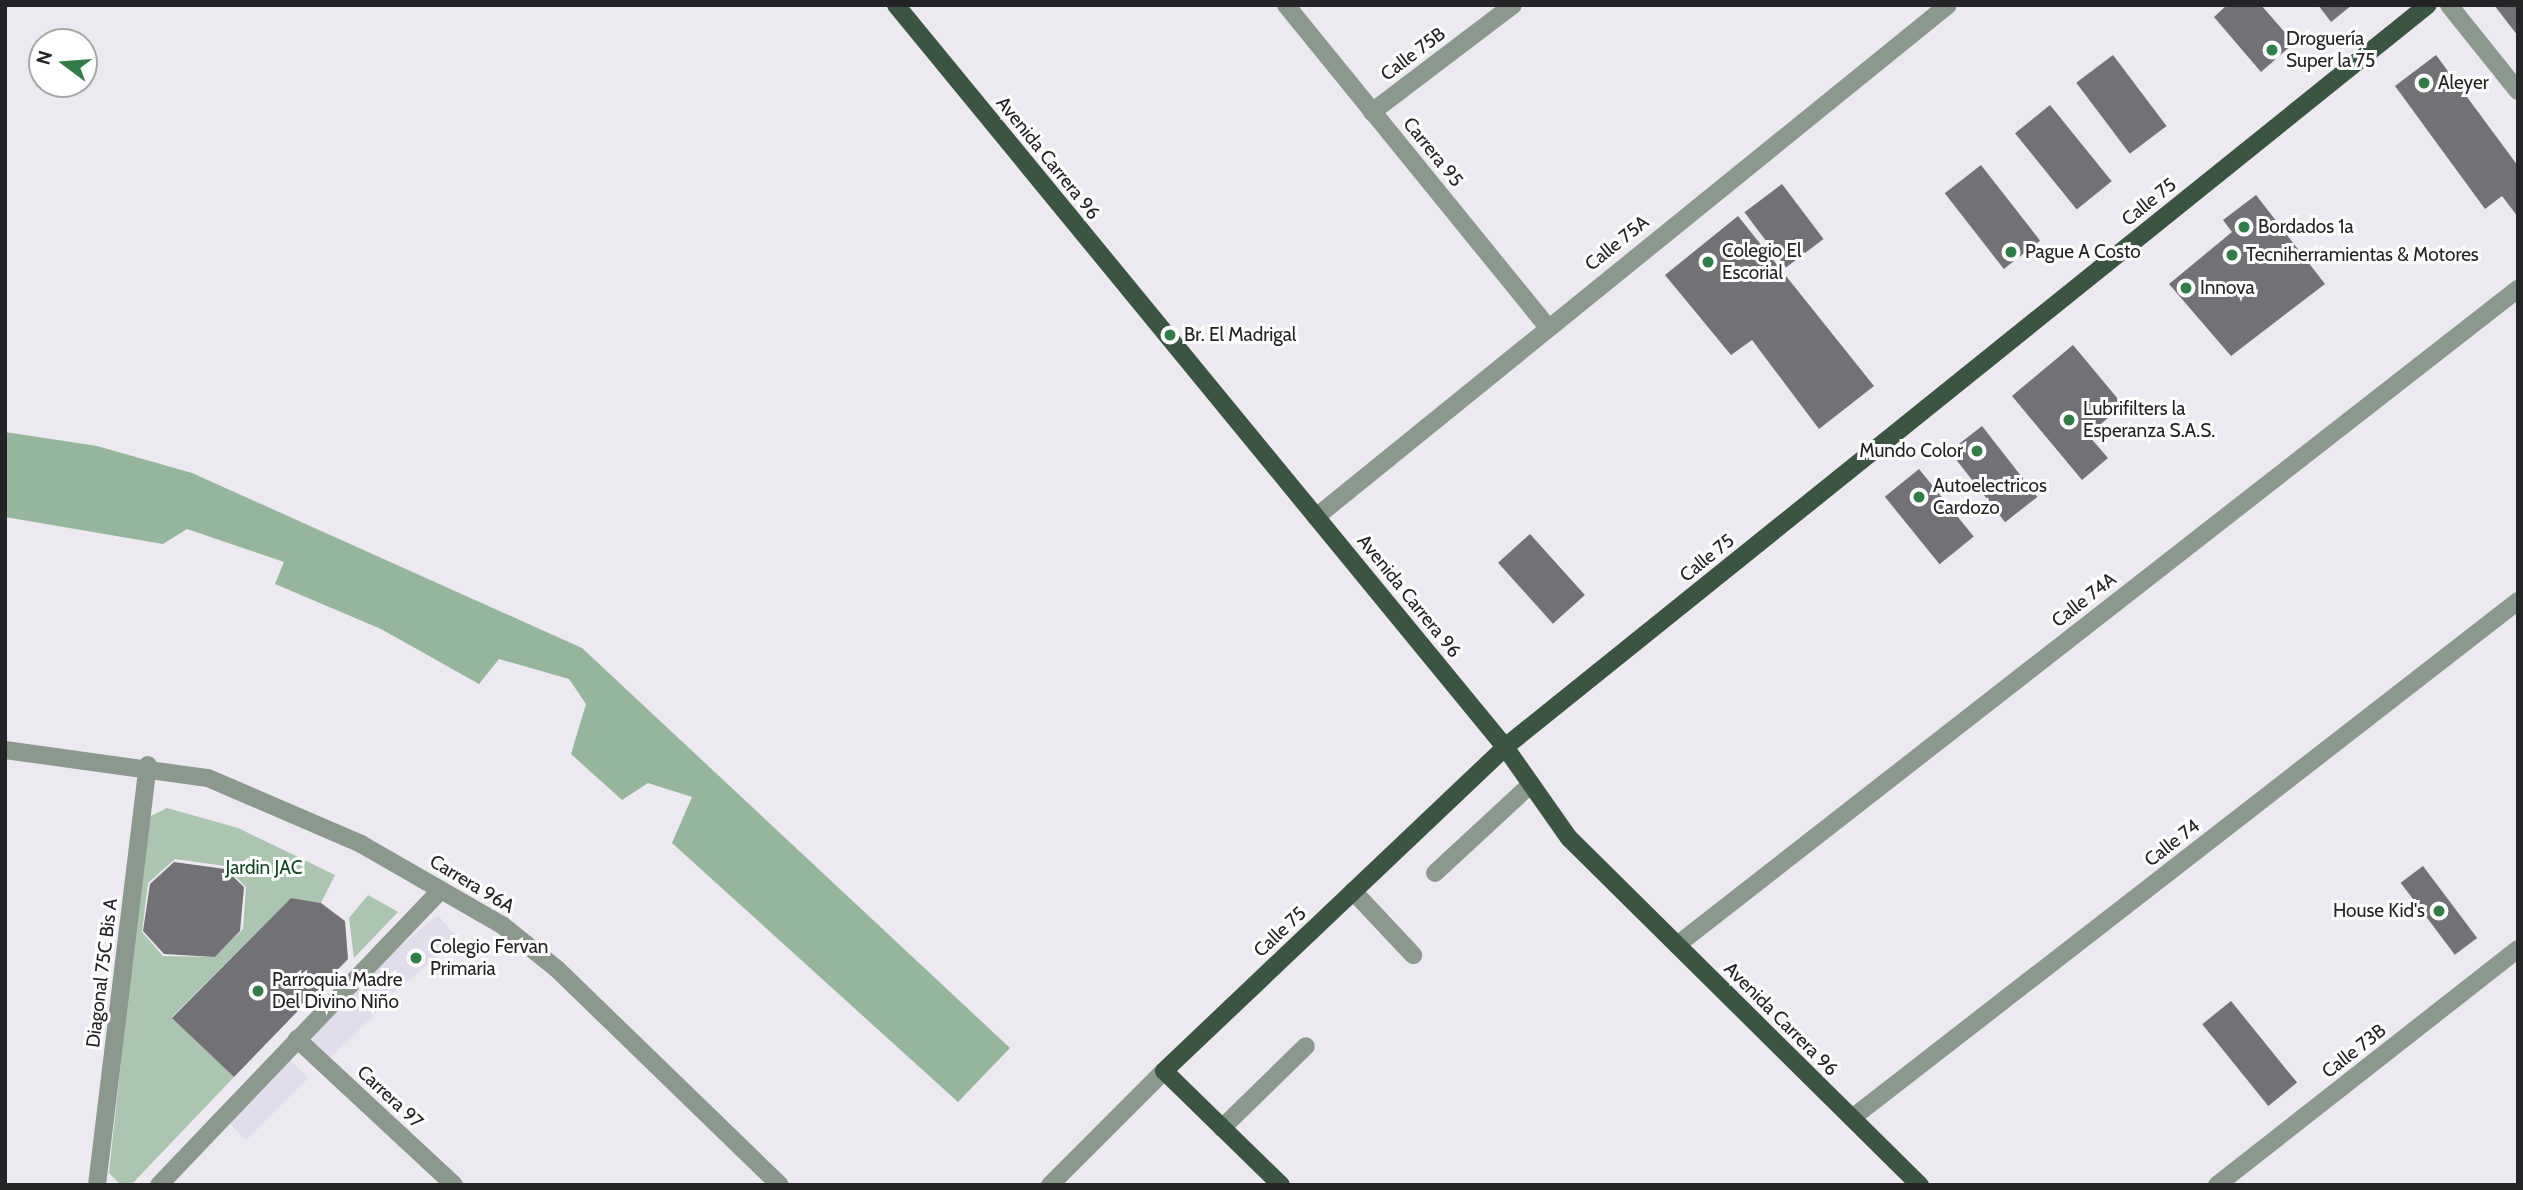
<!DOCTYPE html>
<meta charset="utf-8">
<style>
body{margin:0}
#map{position:relative;width:2523px;height:1190px;overflow:hidden;background:#eceaf0;font-family:Cabin,sans-serif}
div>[style]{position:absolute}
[style*='--x']{left:calc(var(--x)*1px);top:calc(var(--y)*1px);width:calc(var(--w)*1px);rotate:calc(var(--a)*1deg)}
.built>*{inset:0;background:#e2ddeb;transform-origin:0 0}
.green>*{inset:0;background:#abc5b0}
.forest>*{inset:0;background:#95b59c}
.building>*{inset:0;background:#727176;transform-origin:0 0}
.minor>*{height:18px;margin:-9px;padding:0 9px;transform-origin:9px;border-radius:9px;background:#8a988d}
.major>*{height:18px;margin:-9px;padding:0 9px;transform-origin:9px;border-radius:9px;background:#3c5442}
.dots>*{width:19px;height:19px;translate:-50% -50%;box-sizing:border-box;border:4px solid #fff;border-radius:50%}
span{translate:-50% -50%;white-space:nowrap;text-align:center;line-height:1.15;-webkit-text-stroke:6px #fff;paint-order:stroke}
.poi-label{font-size:19px;color:#242325}
.left{translate:0 -50%;text-align:left}
.right{translate:-100% -50%;text-align:right}
.street-label{font-size:19px;color:#242325}
.park-label{font-size:19px;color:#114524}
.frame{position:absolute;inset:0;border:7px solid #242325;pointer-events:none}
.north{position:absolute;left:28px;top:28px;width:70px;height:70px;box-sizing:border-box;background:#fff;border:2px solid #a7a7a8;border-radius:50%;rotate:286deg;font-size:19px;font-weight:700;line-height:28px;text-align:center;color:#242325}
.north::after{content:'';display:block;margin:auto;width:24px;height:32px;background:#317c49;clip-path:polygon(50% 0,100% 100%,50% 72%,0 100%)}
</style>
<div id="map">
<div class="built">
<div style="left:438px;top:915px;width:32px;height:89px;rotate:51deg"></div>
<div style="left:371px;top:978px;width:29px;height:89px;rotate:46deg"></div>
<div style="left:287px;top:1057px;width:30px;height:88px;rotate:45deg"></div>
</div>
<div class="green">
<div style="clip-path:polygon(evenodd,167px 808px,238px 828px,335px 875px,321px 903px,291px 898px,172px 1017px,234px 1077px,131px 1185px,121px 1185px,109px 1173px,147px 818px,167px 808px,175px 859px,225px 866px,246px 887px,243px 929px,215px 957px,163px 956px,142px 932px,148px 883px,175px 859px)"></div>
<div style="clip-path:polygon(368px 895px,398px 912px,354px 958px,349px 918px)"></div>
</div>
<div class="forest">
<div style="clip-path:polygon(5px 432px,97px 446px,192px 473px,582px 648px,1010px 1048px,958px 1102px,672px 843px,692px 797px,648px 783px,622px 800px,571px 754px,586px 704px,569px 679px,499px 659px,479px 684px,381px 629px,275px 584px,284px 562px,187px 529px,163px 544px,5px 517px)"></div>
</div>
<div class="building">
<div style="clip-path:polygon(2227px 5px,2261px 5px,2294px 43px,2261px 72px,2214px 17px)"></div>
<div style="clip-path:polygon(2318px 5px,2352px 5px,2331px 22px)"></div>
<div style="clip-path:polygon(2494px 5px,2518px 5px,2518px 36px)"></div>
<div style="left:2113px;top:55px;width:89px;height:46px;rotate:53deg"></div>
<div style="clip-path:polygon(2436px 55px,2518px 166px,2518px 217px,2502px 196px,2485px 209px,2395px 86px)"></div>
<div style="left:2050px;top:105px;width:98px;height:45px;rotate:51deg"></div>
<div style="left:1981px;top:165px;width:96px;height:46px;rotate:52deg"></div>
<div style="left:1782px;top:184px;width:69px;height:47px;rotate:53deg"></div>
<div style="clip-path:polygon(2256px 195px,2325px 284px,2231px 356px,2169px 284px,2232px 232px,2223px 220px)"></div>
<div style="clip-path:polygon(1738px 216px,1874px 386px,1819px 429px,1752px 340px,1731px 355px,1665px 275px)"></div>
<div style="clip-path:polygon(2073px 345px,2123px 405px,2088px 435px,2108px 458px,2082px 480px,2012px 396px)"></div>
<div style="left:1982px;top:426px;width:90px;height:41px;rotate:52deg"></div>
<div style="left:1919px;top:469px;width:87px;height:44px;rotate:51deg"></div>
<div style="left:1530px;top:534px;width:82px;height:43px;rotate:48deg"></div>
<div style="clip-path:polygon(174px 862px,225px 869px,244px 887px,240px 931px,215px 957px,164px 954px,143px 931px,150px 884px)"></div>
<div style="left:2423px;top:866px;width:90px;height:28px;rotate:53deg"></div>
<div style="clip-path:polygon(291px 898px,321px 903px,345px 921px,348px 959px,234px 1077px,172px 1018px)"></div>
<div style="left:2231px;top:1001px;width:105px;height:37px;rotate:51deg"></div>
</div>
<div class="minor">
<div style="--x:1286;--y:5;--w:414;--a:50.9"></div>
<div style="--x:2449;--y:5;--w:110;--a:51.3"></div>
<div style="--x:1372;--y:112;--w:177;--a:-37.2"></div>
<div style="--x:1316;--y:517;--w:813;--a:-39.01"></div>
<div style="--x:5;--y:750;--w:205;--a:7.9"></div>
<div style="--x:208;--y:778;--w:167;--a:23.3"></div>
<div style="--x:361;--y:844;--w:163;--a:29.9"></div>
<div style="--x:502;--y:925;--w:70;--a:38.7"></div>
<div style="--x:557;--y:969;--w:310;--a:44.1"></div>
<div style="--x:1435;--y:873;--w:131;--a:-42.8"></div>
<div style="--x:1353;--y:891;--w:88;--a:46.8"></div>
<div style="--x:1677;--y:945;--w:1067;--a:-37.96"></div>
<div style="--x:297;--y:1039;--w:214;--a:42.9"></div>
<div style="--x:1852;--y:1118;--w:843;--a:-37.82"></div>
<div style="--x:1222;--y:1128;--w:117;--a:-44.3"></div>
<div style="--x:97;--y:1185;--w:423;--a:-83.1"></div>
<div style="--x:159;--y:1185;--w:408;--a:-46.3"></div>
<div style="--x:1050;--y:1185;--w:161;--a:-45"></div>
<div style="--x:2217;--y:1185;--w:382;--a:-38.1"></div>
</div>
<div class="major">
<div style="--x:896;--y:5;--w:960;--a:50.62"></div>
<div style="--x:1505;--y:747;--w:111;--a:54.9"></div>
<div style="--x:1569;--y:838;--w:494;--a:44.7"></div>
<div style="--x:1281;--y:1185;--w:163;--a:-135.7"></div>
<div style="--x:1164;--y:1071;--w:470;--a:-43.5"></div>
<div style="--x:1505;--y:747;--w:1184;--a:-38.8"></div>
</div>
<div class="dots">
<div style="left:2272px;top:50px;background:#317c49"></div>
<div style="left:2424px;top:83px;background:#317c49"></div>
<div style="left:2244px;top:227px;background:#317c49"></div>
<div style="left:2011px;top:252px;background:#317c49"></div>
<div style="left:2232px;top:255px;background:#317c49"></div>
<div style="left:1708px;top:262px;background:#317c49"></div>
<div style="left:2186px;top:288px;background:#317c49"></div>
<div style="left:1170px;top:335px;background:#317c49"></div>
<div style="left:2069px;top:420px;background:#317c49"></div>
<div style="left:1977px;top:451px;background:#317c49"></div>
<div style="left:1919px;top:497px;background:#317c49"></div>
<div style="left:2439px;top:911px;background:#317c49"></div>
<div style="left:416px;top:958px;background:#317c49"></div>
<div style="left:258px;top:991px;background:#317c49"></div>
</div>
<div class="poi-label">
<span class="left" style="left:2286px;top:50px">Droguería<br>Super la 75</span>
<span class="left" style="left:2438px;top:83px">Aleyer</span>
<span class="left" style="left:2258px;top:227px">Bordados 1a</span>
<span class="left" style="left:1722px;top:262px">Colegio El<br>Escorial</span>
<span class="left" style="left:2025px;top:252px">Pague A Costo</span>
<span class="left" style="left:2246px;top:255px">Tecniherramientas &amp; Motores</span>
<span class="left" style="left:2200px;top:288px">Innova</span>
<span class="left" style="left:1184px;top:335px">Br. El Madrigal</span>
<span class="left" style="left:2083px;top:420px">Lubrifilters la<br>Esperanza S.A.S.</span>
<span class="right" style="left:1963px;top:451px">Mundo Color</span>
<span class="left" style="left:1933px;top:497px">Autoelectricos<br>Cardozo</span>
<span class="right" style="left:2425px;top:911px">House Kid's</span>
<span class="left" style="left:430px;top:958px">Colegio Fervan<br>Primaria</span>
<span class="left" style="left:272px;top:991px">Parroquia Madre<br>Del Divino Niño</span>
</div>
<div class="street-label">
<span style="left:1413px;top:54px;rotate:-37deg">Calle 75B</span>
<span style="left:1433px;top:152px;rotate:51deg">Carrera 95</span>
<span style="left:1048px;top:158px;rotate:51deg">Avenida Carrera 96</span>
<span style="left:2149px;top:202px;rotate:-39deg">Calle 75</span>
<span style="left:1617px;top:243px;rotate:-39deg">Calle 75A</span>
<span style="left:1707px;top:558px;rotate:-39deg">Calle 75</span>
<span style="left:1409px;top:596px;rotate:51deg">Avenida Carrera 96</span>
<span style="left:2084px;top:600px;rotate:-38deg">Calle 74A</span>
<span style="left:2172px;top:843px;rotate:-38deg">Calle 74</span>
<span style="left:472px;top:884px;rotate:31deg">Carrera 96A</span>
<span style="left:1280px;top:932px;rotate:-43deg">Calle 75</span>
<span style="left:102px;top:973px;rotate:-83deg">Diagonal 75C Bis A</span>
<span style="left:1781px;top:1019px;rotate:45deg">Avenida Carrera 96</span>
<span style="left:2354px;top:1051px;rotate:-38deg">Calle 73B</span>
<span style="left:390px;top:1097px;rotate:43deg">Carrera 97</span>
</div>
<div class="park-label">
<span style="left:264px;top:868px">Jardin JAC</span>
</div>
<div class="frame"></div>
<div class="north">N</div>
</div>
